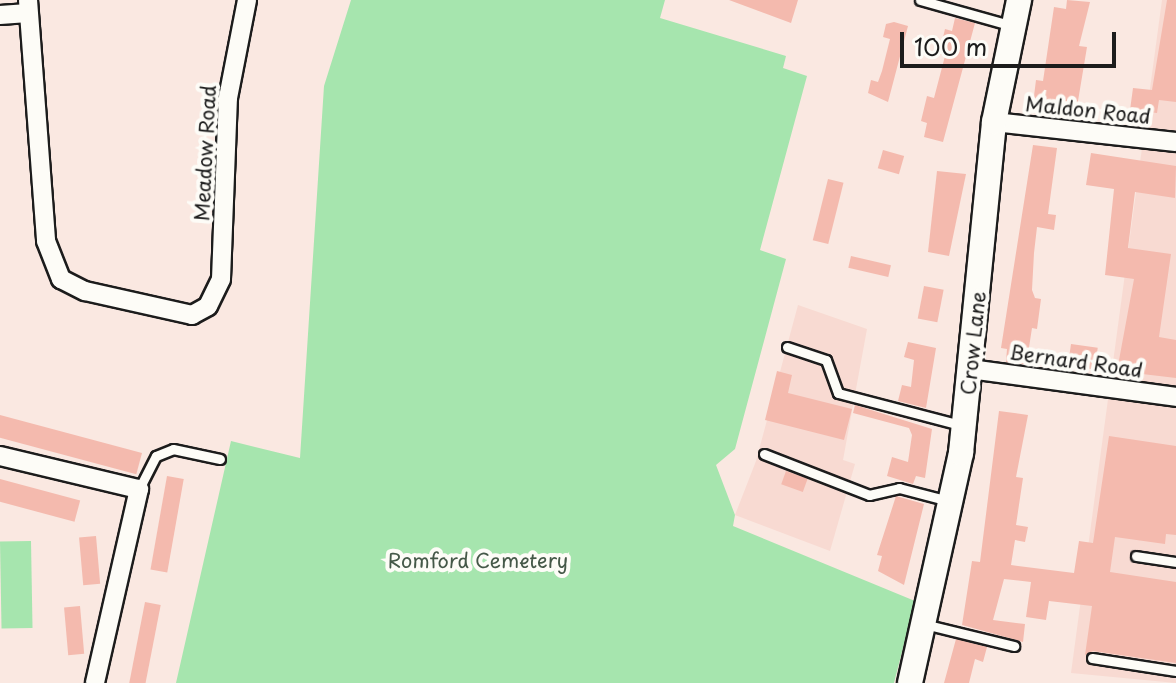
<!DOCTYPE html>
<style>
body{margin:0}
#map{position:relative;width:1176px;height:683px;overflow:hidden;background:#fae8e1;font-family:"Playpen Sans",sans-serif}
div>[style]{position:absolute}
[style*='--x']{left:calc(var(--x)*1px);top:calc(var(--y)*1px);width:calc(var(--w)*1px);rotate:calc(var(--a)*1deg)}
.built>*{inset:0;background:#f8dad2}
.green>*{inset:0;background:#a6e5ae;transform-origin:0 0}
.building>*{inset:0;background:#f4baae;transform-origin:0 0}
.roads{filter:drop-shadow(2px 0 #1c1c1c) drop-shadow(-2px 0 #1c1c1c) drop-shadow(0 2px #1c1c1c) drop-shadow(0 -2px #1c1c1c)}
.lane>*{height:9px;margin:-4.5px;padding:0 4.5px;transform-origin:4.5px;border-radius:4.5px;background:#fdfcf7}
.street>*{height:18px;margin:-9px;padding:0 9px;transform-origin:9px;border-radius:9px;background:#fdfcf7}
.secondary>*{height:24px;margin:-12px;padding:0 12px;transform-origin:12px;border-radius:12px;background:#fdfcf7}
span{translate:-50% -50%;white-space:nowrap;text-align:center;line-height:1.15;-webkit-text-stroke:8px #fdfcf7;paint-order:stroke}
.street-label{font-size:20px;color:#1c1c1c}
.park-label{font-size:20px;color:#455848}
.scale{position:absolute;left:900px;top:32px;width:216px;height:36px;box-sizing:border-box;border:4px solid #1c1c1c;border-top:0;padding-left:10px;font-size:24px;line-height:28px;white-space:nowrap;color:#1c1c1c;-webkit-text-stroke:6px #fdfcf7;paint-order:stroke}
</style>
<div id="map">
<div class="built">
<div style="clip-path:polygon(1162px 0,1176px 0,1176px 683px,1071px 673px)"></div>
<div style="clip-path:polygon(798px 305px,867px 329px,843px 460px,855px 464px,830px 551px,735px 515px,756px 461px)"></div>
</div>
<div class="green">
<div style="clip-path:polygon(351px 0,665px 0,660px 18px,786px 56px,783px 68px,807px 76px,760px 250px,786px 259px,735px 449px,716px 465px,735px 515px,733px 526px,915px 601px,894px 683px,176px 683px,231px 441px,300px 458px,324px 86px)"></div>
<div style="left:31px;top:541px;width:87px;height:31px;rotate:89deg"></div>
</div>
<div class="building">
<div style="clip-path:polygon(729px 0,798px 0,791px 23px)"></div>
<div style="clip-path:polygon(1067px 0,1090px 2px,1079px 46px,1087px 47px,1075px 119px,1039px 115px,1034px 96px,1036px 80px,1043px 81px,1054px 7px,1066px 9px)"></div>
<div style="clip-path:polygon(1167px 0,1176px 0,1176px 102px,1159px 100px,1157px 113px,1130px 110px,1133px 88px,1152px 90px)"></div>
<div style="clip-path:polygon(955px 18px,975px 23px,943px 142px,924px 137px,927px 123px,921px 121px,927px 96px,934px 98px,945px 56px,939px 54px,945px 29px,952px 31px)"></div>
<div style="clip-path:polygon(894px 22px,908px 26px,888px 102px,868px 93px,871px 80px,878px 82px,882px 71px,890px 39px,883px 37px,886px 24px)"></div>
<div style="clip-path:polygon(1033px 145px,1057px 148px,1048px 214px,1056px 215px,1054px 230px,1037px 227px,1034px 253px,1032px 290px,1035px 298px,1041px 299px,1037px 329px,1032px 328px,1028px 354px,1034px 355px,1033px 365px,1006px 362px,1007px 349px,1001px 348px)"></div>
<div style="left:883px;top:150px;width:22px;height:19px;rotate:16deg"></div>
<div style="clip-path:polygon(1091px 153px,1176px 166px,1175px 198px,1135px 192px,1128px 248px,1171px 254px,1159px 337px,1176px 340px,1176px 378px,1117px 371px,1134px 279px,1105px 275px,1114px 189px,1086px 185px)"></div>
<div style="clip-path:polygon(937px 171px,966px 174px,949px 256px,928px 252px)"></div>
<div style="left:828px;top:179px;width:16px;height:63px;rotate:14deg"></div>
<div style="left:851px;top:256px;width:41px;height:12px;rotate:13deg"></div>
<div style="left:924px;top:286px;width:20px;height:33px;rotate:11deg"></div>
<div style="clip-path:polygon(908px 342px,936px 348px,926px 408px,898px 401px,902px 385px,911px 387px,914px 360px,904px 357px)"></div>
<div style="left:1071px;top:344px;width:27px;height:22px;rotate:8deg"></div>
<div style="clip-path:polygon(777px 371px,792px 375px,788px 393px,852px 409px,844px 440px,765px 420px)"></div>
<div style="clip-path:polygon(855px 405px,932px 429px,925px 478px,916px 476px,913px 484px,887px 476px,892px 457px,908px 462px,912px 435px,909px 428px,853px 413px)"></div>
<div style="clip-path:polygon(999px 411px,1028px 415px,1016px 477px,1023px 478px,1016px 525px,1028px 527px,1025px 542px,1015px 540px,1011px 565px,1074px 573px,1079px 541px,1093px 543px,1109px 436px,1176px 446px,1176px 535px,1166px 534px,1165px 544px,1115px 537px,1110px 572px,1176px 582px,1176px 663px,1093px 651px,1085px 655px,1092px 606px,1049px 601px,1046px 620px,1026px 617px,1031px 582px,1004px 579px,993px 620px,1025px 624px,1023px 642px,962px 625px,972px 561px,980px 562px)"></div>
<div style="left:0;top:415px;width:147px;height:22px;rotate:15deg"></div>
<div style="left:786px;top:471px;width:23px;height:14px;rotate:20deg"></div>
<div style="left:167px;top:476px;width:17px;height:95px;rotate:10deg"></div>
<div style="left:0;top:479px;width:83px;height:22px;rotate:15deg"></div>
<div style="clip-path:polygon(896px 496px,924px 504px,904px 585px,878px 571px,882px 556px,877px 555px)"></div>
<div style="left:96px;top:536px;width:48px;height:17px;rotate:85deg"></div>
<div style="left:145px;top:602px;width:16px;height:83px;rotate:11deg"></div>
<div style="left:80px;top:606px;width:48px;height:16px;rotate:85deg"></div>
<div style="clip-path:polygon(956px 639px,987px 647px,983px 662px,975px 659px,969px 683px,944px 683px)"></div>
</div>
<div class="roads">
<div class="lane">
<div style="--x:920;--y:0;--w:97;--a:15.6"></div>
<div style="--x:787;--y:347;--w:41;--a:18.4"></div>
<div style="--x:826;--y:360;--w:35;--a:70"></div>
<div style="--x:838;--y:393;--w:126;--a:14.7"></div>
<div style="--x:764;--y:454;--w:113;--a:21.3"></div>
<div style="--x:869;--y:495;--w:31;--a:-13"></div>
<div style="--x:899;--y:488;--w:52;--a:14.6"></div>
<div style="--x:139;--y:489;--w:37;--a:-63"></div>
<div style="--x:156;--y:456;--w:18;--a:-22"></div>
<div style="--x:173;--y:449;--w:48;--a:12"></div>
<div style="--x:1136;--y:556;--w:40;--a:8.5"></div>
<div style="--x:924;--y:624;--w:93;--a:13.7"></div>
<div style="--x:1092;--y:658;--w:85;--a:8.8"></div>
</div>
<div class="street">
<div style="--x:28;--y:0;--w:242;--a:85.7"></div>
<div style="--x:46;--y:241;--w:41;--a:68.5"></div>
<div style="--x:61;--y:279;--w:27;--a:27"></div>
<div style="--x:85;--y:291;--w:110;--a:12.6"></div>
<div style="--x:192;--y:315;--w:18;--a:-29"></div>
<div style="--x:208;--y:306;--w:30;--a:-64"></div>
<div style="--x:221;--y:279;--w:181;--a:-87.8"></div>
<div style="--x:228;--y:98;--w:100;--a:-79"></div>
<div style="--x:0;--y:15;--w:28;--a:-4"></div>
<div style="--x:994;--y:122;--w:183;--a:6.3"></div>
<div style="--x:970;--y:369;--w:208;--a:7.7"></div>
<div style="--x:0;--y:456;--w:143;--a:13.4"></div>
<div style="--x:139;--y:489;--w:199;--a:102.8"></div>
</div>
<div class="secondary">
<div style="--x:910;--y:683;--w:236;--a:-77.5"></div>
<div style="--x:961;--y:453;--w:333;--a:-84.3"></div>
<div style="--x:994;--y:122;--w:125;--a:-78.4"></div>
</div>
</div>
<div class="street-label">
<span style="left:1088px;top:110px;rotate:6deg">Maldon Road</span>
<span style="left:205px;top:153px;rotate:-87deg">Meadow Road</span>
<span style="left:973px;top:343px;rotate:-84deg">Crow Lane</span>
<span style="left:1076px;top:361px;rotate:8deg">Bernard Road</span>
</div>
<div class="park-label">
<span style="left:478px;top:560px">Romford Cemetery</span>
</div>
<div class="scale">100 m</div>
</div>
